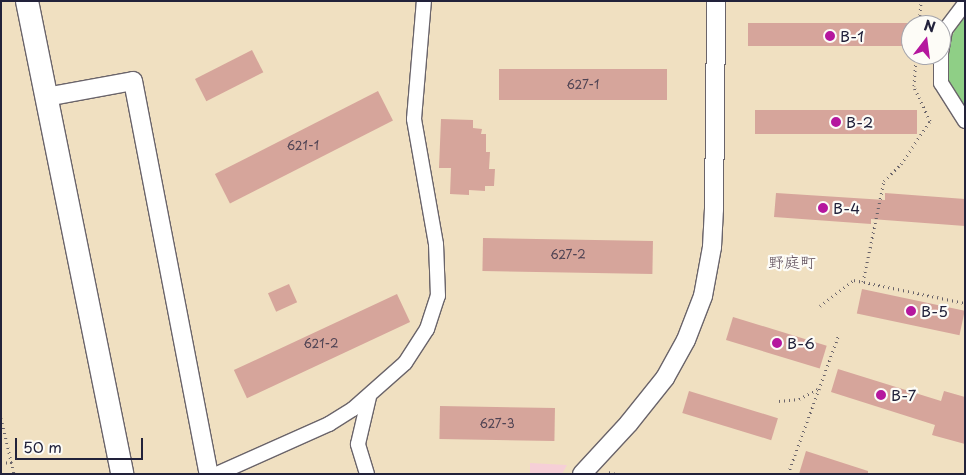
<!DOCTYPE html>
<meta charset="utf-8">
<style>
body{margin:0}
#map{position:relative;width:966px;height:475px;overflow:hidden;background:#f0e0c1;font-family:"Playpen Sans","Klee One",sans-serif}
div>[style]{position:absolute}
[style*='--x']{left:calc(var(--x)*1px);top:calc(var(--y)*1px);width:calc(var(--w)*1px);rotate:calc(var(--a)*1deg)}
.built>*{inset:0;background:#f6cfd7}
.green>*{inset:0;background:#8fcf86}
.building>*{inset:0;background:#d6a59b;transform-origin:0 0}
.path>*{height:3px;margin-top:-1.5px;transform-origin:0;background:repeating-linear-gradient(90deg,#6a646a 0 1px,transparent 0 5px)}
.roads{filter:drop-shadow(1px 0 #6a646a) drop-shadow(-1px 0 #6a646a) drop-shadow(0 1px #6a646a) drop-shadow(0 -1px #6a646a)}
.pedestrian>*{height:14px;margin:-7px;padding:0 7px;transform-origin:7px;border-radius:7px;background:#fff}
.minor>*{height:18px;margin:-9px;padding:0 9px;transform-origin:9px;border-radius:9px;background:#fff}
.tertiary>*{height:22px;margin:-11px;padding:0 11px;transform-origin:11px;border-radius:11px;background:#fff}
.dots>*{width:14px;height:14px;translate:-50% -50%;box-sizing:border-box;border:2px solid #fdfcf7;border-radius:50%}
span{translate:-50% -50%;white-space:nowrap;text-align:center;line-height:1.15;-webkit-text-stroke:4.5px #fdfcf7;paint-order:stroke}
.number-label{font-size:12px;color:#4f4353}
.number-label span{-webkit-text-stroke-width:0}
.poi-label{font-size:15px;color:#22223b}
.left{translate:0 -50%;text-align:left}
.neighbourhood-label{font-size:16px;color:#61505d}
.frame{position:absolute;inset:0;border:2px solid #22223b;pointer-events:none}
.north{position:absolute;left:901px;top:15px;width:50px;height:50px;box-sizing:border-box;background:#fdfcf7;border:1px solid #a5a5ac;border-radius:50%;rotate:15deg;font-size:14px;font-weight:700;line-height:20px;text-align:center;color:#22223b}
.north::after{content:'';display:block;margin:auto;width:18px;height:22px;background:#b5179e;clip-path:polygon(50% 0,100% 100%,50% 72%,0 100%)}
.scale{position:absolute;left:15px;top:438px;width:128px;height:22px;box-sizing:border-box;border:2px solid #22223b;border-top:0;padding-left:6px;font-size:15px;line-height:18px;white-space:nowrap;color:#22223b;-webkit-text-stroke:4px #fdfcf7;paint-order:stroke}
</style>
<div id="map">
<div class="built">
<div style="clip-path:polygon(530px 463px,567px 465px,562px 474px,530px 474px)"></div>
</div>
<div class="green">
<div style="clip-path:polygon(965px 10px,965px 114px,947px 83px,950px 40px)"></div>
</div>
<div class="building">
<div style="left:748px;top:23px;width:163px;height:23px"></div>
<div style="left:252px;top:50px;width:25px;height:64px;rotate:63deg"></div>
<div style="left:499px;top:69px;width:168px;height:31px"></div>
<div style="left:378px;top:91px;width:33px;height:183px;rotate:63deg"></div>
<div style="left:755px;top:110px;width:162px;height:24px"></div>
<div style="clip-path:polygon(441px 119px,473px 120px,473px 128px,482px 129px,481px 134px,486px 134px,486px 152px,490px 152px,489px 169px,495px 169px,494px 186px,485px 186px,485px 191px,469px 190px,469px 195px,450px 194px,451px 168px,439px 168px)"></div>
<div style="clip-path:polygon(776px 193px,885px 200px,885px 193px,965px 199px,965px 226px,871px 219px,871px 224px,774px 217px)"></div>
<div style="left:483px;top:238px;width:170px;height:33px;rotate:1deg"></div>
<div style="left:289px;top:284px;width:20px;height:23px;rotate:66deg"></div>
<div style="left:862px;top:289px;width:105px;height:25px;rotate:12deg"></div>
<div style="left:397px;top:294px;width:31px;height:180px;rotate:65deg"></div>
<div style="left:733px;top:317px;width:98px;height:24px;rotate:17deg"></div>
<div style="clip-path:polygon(838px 369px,941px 401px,944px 391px,965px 397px,965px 444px,932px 435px,935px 425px,831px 392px)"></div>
<div style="left:689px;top:391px;width:93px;height:23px;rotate:17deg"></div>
<div style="left:440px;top:406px;width:115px;height:33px;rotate:1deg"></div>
<div style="clip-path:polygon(806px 451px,868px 471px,868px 474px,799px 474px)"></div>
</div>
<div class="path">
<div style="--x:919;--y:25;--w:24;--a:-85"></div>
<div style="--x:863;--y:282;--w:103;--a:-78.3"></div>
<div style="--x:884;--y:181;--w:24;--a:-45"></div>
<div style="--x:901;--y:164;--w:52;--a:-56"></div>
<div style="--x:930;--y:121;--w:38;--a:-115"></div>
<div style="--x:914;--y:86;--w:31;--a:-86"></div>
<div style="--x:820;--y:306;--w:43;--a:-37.4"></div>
<div style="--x:854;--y:280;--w:113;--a:11.7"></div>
<div style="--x:779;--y:401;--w:20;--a:-6"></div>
<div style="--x:799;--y:399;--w:21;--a:-28"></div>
<div style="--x:1;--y:418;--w:57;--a:76.9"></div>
<div style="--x:1;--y:463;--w:11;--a:-5"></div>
<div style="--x:609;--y:472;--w:7;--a:16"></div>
<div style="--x:788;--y:474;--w:149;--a:-70"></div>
</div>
<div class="roads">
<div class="pedestrian">
<div style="--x:941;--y:53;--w:23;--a:-80"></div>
<div style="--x:945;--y:30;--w:34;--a:-53"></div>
<div style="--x:941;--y:55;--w:28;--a:90"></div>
<div style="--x:941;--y:83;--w:45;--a:57.7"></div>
<div style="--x:217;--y:474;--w:123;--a:-24.1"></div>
<div style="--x:329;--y:424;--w:28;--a:-32"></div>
<div style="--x:353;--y:409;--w:69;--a:-41.5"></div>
<div style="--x:405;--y:363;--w:40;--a:-57.1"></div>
<div style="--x:427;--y:329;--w:35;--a:-72"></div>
<div style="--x:438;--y:296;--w:52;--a:-92.2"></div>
<div style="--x:436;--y:244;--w:127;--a:-100"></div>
<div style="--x:414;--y:119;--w:118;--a:-85.2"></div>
<div style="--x:367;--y:474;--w:31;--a:-107"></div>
<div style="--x:358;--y:444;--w:48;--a:-76.8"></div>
</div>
<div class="minor">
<div style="--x:46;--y:97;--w:88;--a:-10.4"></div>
<div style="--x:133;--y:81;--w:400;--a:79.1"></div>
<div style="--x:582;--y:474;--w:69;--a:-47.3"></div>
<div style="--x:629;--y:423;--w:58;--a:-51.3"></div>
<div style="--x:665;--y:378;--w:43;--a:-61.1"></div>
<div style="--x:686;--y:340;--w:47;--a:-68.9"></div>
<div style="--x:703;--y:296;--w:50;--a:-79.6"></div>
<div style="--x:712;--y:247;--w:38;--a:-87"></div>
<div style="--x:714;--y:209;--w:208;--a:-89.4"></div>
</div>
<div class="tertiary">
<div style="--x:27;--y:1;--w:482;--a:78.6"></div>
</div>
</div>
<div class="dots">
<div style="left:830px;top:36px;background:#b5179e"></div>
<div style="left:836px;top:122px;background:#b5179e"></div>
<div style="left:823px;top:208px;background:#b5179e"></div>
<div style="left:911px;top:311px;background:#b5179e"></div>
<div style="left:777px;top:343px;background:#b5179e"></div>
<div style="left:881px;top:395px;background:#b5179e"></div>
</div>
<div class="number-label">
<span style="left:583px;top:85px">627-1</span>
<span style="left:303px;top:146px">621-1</span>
<span style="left:568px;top:255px">627-2</span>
<span style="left:321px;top:344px">621-2</span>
<span style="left:497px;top:424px">627-3</span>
</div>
<div class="poi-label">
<span class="left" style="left:840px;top:36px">B-1</span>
<span class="left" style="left:846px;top:122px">B-2</span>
<span class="left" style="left:833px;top:208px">B-4</span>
<span class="left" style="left:921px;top:311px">B-5</span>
<span class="left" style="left:787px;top:343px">B-6</span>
<span class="left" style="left:891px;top:395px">B-7</span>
</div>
<div class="neighbourhood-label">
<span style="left:792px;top:261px">野庭町</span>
</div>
<div class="frame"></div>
<div class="north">N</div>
<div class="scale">50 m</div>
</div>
